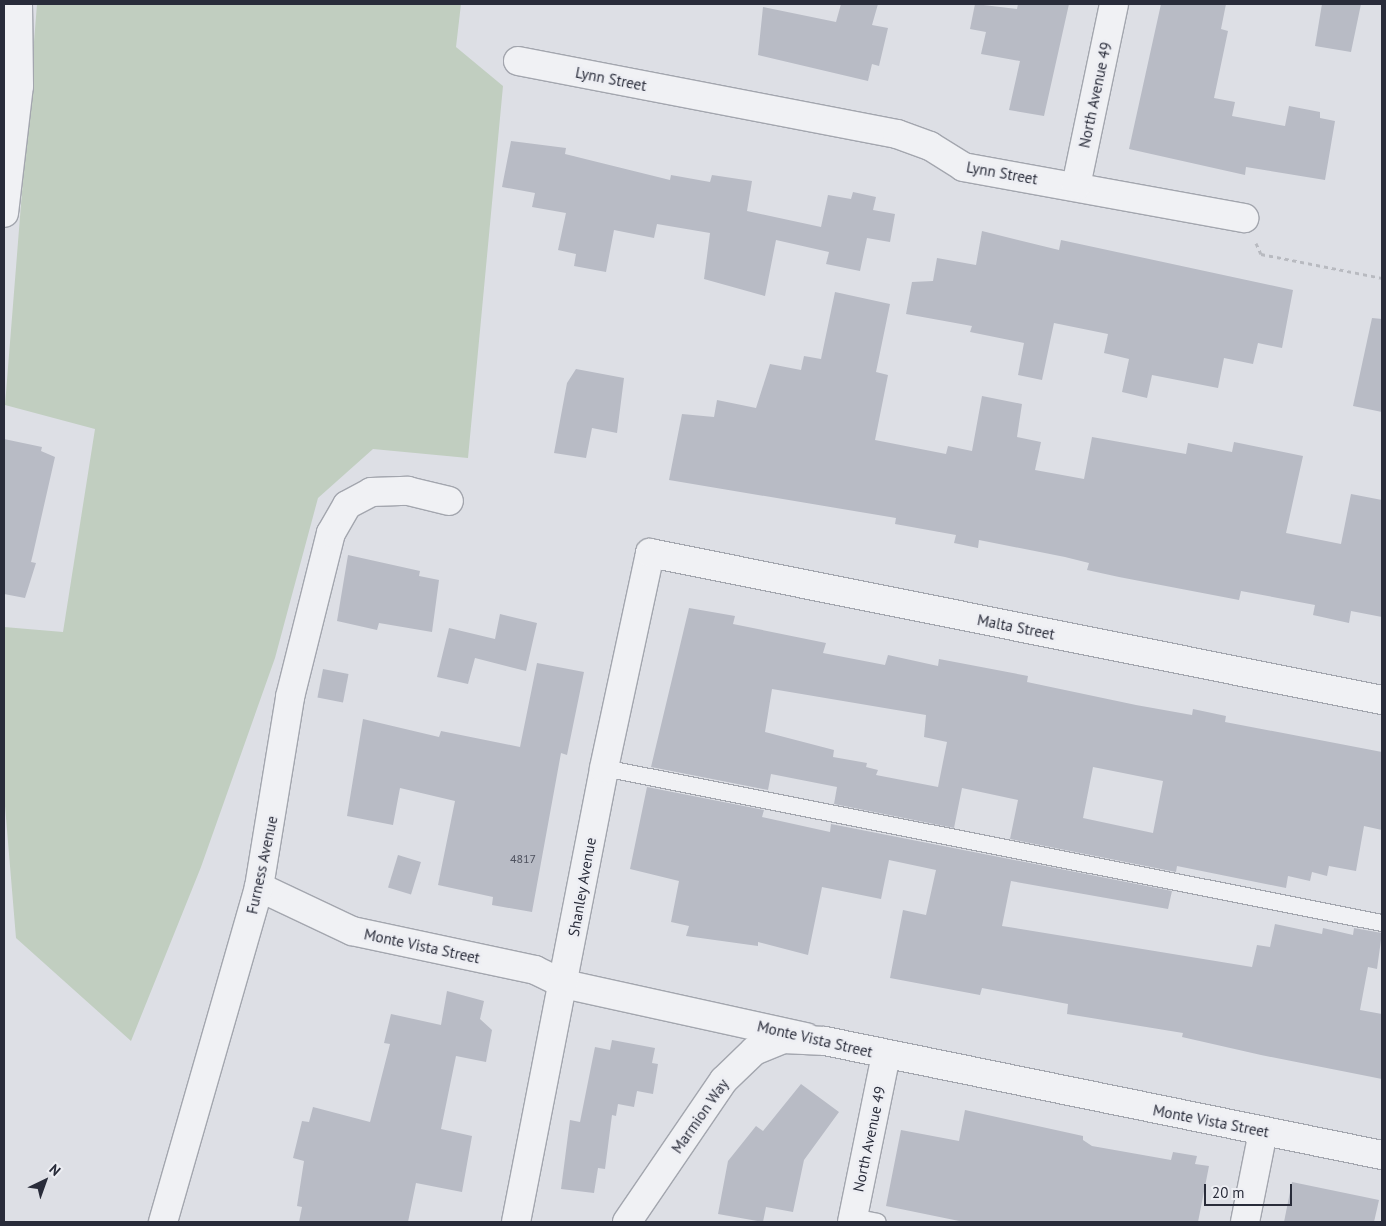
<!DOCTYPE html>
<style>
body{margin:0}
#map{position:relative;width:1386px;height:1226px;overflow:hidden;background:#dddfe5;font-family:"PT Sans",sans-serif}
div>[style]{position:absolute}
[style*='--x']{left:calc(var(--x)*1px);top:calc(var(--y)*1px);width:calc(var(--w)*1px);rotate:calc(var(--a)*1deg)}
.green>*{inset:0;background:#c1cec0}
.building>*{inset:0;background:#b8bbc5;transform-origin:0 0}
.path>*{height:3px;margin-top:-1.5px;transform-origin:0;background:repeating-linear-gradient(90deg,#b8bac0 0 4px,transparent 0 8px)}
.roads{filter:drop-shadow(1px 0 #a3a6ae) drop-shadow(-1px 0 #a3a6ae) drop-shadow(0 1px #a3a6ae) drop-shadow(0 -1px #a3a6ae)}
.service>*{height:16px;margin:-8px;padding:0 8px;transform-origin:8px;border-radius:8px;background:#f0f1f4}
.minor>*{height:28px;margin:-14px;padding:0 14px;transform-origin:14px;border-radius:14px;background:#f0f1f4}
.tertiary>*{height:28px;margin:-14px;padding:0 14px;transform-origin:14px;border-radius:14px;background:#f0f1f4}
span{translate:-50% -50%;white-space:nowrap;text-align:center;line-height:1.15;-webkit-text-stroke:5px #edeef3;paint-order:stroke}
.number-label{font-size:12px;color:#4d505d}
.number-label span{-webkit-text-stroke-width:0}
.street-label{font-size:15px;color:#292c3a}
.frame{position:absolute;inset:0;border:5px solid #292c3a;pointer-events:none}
.north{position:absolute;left:20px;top:1156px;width:50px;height:50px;-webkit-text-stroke:4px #edeef3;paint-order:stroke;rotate:42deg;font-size:14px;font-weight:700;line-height:20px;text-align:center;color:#292c3a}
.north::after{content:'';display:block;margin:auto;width:18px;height:22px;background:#292c3a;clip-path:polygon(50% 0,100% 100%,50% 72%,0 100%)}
.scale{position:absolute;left:1204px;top:1184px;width:88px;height:22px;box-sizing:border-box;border:2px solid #292c3a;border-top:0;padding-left:6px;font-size:15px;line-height:18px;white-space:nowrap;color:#292c3a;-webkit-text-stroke:4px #edeef3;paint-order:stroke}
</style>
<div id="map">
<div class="green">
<div style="clip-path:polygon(37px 4px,461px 4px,456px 47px,503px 86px,468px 458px,373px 449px,318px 498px,275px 658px,201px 867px,131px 1041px,16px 938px,4px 794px,4px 627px,63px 632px,95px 429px,5px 405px)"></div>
</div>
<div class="building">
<div style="clip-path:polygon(841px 4px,878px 4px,872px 25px,888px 28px,879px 66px,872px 64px,868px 81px,758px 55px,763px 7px,836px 22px)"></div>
<div style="clip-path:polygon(975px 4px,1017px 9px,1018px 4px,1069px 4px,1044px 116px,1009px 110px,1020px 61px,981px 54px,986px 32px,970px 29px)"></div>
<div style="clip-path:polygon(1161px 4px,1226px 4px,1221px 29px,1228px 31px,1214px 98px,1235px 102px,1232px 116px,1285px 126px,1289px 106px,1320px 112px,1320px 118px,1335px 121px,1325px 180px,1246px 167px,1245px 175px,1129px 149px)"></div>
<div style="clip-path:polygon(1322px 4px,1361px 4px,1351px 52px,1315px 46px)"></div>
<div style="clip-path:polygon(511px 141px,566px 148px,565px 154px,670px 180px,671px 175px,710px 182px,712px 175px,752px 181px,747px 211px,821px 227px,828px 195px,851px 199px,853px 192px,876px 197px,873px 210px,895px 214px,890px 242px,867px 238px,860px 271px,826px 264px,829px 252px,776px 240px,765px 296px,704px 279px,710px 233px,657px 224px,654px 238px,614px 230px,606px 272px,574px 266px,576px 254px,558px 250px,566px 213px,532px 207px,535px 193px,502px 187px)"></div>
<div style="clip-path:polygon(982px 231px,1059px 250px,1061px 240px,1293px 290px,1282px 348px,1258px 343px,1253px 364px,1224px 358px,1218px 388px,1152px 375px,1147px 398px,1122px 392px,1129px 359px,1104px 353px,1108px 334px,1054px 323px,1042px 380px,1018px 375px,1024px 343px,970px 332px,972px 326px,906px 314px,912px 282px,933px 281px,937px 258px,976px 265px)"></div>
<div style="clip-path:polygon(835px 292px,890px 304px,876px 372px,888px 375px,875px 440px,946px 454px,948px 446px,972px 451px,982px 396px,1022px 404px,1017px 437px,1041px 442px,1035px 470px,1084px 479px,1092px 437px,1186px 454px,1188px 443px,1232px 452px,1234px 442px,1303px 456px,1286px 533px,1341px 544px,1351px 494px,1382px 500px,1382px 617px,1351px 611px,1349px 623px,1313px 615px,1315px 605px,1241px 591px,1239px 600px,1119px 577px,1087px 570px,1089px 563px,1065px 557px,979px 540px,978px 548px,954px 543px,956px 535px,895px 524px,896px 518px,669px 480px,682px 414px,714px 417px,717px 400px,756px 408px,770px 364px,801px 370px,804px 356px,821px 359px)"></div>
<div style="clip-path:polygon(1372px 318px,1382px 319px,1382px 412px,1353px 406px)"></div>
<div style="clip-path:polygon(576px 369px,624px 378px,617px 433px,592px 428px,586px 458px,554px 453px,567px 383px)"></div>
<div style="clip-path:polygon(4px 439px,42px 447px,41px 451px,55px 457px,33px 554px,31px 562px,36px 563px,25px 598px,4px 594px)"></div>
<div style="clip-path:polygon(348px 555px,420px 571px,419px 576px,439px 580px,432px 632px,379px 623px,377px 630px,337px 621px)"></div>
<div style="clip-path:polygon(evenodd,689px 608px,735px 616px,733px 624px,826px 643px,823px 653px,885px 665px,888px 655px,938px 666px,939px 659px,1028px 676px,1027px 682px,1136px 705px,1192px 715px,1193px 709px,1226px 716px,1225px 722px,1382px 752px,1382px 830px,1364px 826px,1356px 871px,1329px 866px,1327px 876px,1312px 872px,1310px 881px,1288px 876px,1286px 888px,1177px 866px,1176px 872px,1010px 839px,1018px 800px,962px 788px,954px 828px,834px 804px,837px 787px,771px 774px,768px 790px,651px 767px,689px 608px,772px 689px,926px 715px,924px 737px,947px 742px,938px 787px,876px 775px,878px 770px,866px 767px,867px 763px,833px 757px,834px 750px,765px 732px,772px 689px,689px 608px,1093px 767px,1163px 781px,1153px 833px,1083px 818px,1093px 767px)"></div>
<div style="clip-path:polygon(500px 614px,537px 623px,526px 671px,475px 658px,468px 684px,437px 677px,449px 628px,495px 639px)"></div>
<div style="clip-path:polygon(537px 663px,584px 672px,567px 755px,561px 753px,532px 912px,492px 905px,493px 897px,438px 885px,455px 801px,400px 788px,393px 825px,347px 816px,363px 719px,439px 737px,441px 731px,520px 747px)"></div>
<div style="left:323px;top:669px;width:26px;height:29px;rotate:11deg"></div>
<div style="clip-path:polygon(647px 787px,764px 810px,762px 817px,830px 832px,831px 824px,1172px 891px,1168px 909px,1011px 881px,1002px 926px,1252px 967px,1257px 945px,1270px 947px,1275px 924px,1322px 934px,1323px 928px,1353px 935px,1354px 928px,1382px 933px,1377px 969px,1368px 967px,1360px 1010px,1382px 1014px,1382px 1079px,1261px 1055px,1182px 1037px,1183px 1033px,1067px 1014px,1068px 1004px,982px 988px,980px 995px,890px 978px,903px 910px,926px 915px,936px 870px,889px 860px,881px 899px,822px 887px,808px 955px,758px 942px,758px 946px,686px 936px,689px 926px,671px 922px,679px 881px,630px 869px)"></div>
<div style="left:398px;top:855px;width:24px;height:34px;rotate:17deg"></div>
<div style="clip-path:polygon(447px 991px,484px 1001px,480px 1019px,492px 1030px,486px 1062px,456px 1056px,441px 1129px,472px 1136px,462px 1192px,416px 1183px,408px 1222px,299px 1222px,302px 1207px,297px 1206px,304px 1161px,293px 1158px,302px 1121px,309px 1122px,313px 1107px,370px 1122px,390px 1044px,384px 1043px,391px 1014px,441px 1025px)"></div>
<div style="clip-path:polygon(612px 1040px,655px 1048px,652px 1063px,658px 1064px,653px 1094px,637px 1091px,634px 1107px,618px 1104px,616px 1116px,612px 1115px,605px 1169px,598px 1168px,594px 1193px,561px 1189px,570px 1120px,580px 1122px,595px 1047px,610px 1050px)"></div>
<div style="clip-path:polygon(801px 1084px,839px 1112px,804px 1160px,793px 1212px,766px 1207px,763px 1222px,718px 1214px,728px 1161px,756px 1126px,763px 1131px)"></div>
<div style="clip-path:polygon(965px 1110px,1083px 1136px,1083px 1140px,1092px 1146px,1171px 1160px,1173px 1152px,1197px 1156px,1195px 1164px,1209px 1166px,1198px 1222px,964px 1222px,886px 1206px,901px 1130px,959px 1141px)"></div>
<div style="clip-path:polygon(1292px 1182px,1379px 1200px,1374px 1222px,1284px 1222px)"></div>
</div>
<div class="path">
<div style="--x:1256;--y:243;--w:12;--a:66"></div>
<div style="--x:1261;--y:254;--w:123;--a:11.2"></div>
</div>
<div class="roads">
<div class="service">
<div style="--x:604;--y:768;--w:793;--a:11.27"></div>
<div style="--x:853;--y:1217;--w:25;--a:11"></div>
</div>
<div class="minor">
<div style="--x:518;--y:61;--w:386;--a:10.9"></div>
<div style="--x:897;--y:134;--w:35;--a:20"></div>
<div style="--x:930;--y:146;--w:39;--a:32"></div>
<div style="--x:963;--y:167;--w:286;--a:10.3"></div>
<div style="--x:1076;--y:186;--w:186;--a:-78.2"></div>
<div style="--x:4;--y:213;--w:128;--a:-83.3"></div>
<div style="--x:19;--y:86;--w:82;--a:-90.7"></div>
<div style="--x:259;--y:887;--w:103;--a:25.3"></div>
<div style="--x:352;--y:931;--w:187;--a:12"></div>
<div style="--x:535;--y:970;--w:32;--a:26"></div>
<div style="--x:564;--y:984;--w:248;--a:12.4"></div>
<div style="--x:163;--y:1222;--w:348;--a:-74"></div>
<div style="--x:259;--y:887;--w:193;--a:-80.7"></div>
<div style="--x:290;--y:697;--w:169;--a:-76"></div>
<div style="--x:331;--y:533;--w:32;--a:-60"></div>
<div style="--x:347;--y:505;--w:27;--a:-28"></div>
<div style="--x:371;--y:492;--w:37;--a:-2"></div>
<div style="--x:408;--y:491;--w:42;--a:13.7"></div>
<div style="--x:516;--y:1222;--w:462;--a:-79"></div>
<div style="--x:604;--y:768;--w:220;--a:-77.9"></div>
<div style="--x:650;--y:553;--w:747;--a:11.36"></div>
<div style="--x:852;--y:1222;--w:170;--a:-78.5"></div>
<div style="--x:1245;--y:1222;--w:92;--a:-78.7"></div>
</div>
<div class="tertiary">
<div style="--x:627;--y:1222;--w:172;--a:-55.7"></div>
<div style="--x:724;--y:1080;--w:42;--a:-44"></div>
<div style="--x:754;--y:1051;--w:31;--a:-22"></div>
<div style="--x:783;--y:1039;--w:42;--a:2.7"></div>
<div style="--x:825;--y:1041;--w:569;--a:11.57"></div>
</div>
</div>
<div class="number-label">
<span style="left:523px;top:859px">4817</span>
</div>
<div class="street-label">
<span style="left:611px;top:79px;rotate:11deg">Lynn Street</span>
<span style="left:1095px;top:95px;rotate:-78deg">North Avenue 49</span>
<span style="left:1002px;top:173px;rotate:10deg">Lynn Street</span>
<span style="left:1016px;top:627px;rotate:11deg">Malta Street</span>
<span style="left:262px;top:865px;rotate:-78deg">Furness Avenue</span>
<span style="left:582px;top:887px;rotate:-80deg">Shanley Avenue</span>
<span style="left:422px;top:946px;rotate:12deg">Monte Vista Street</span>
<span style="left:815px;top:1039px;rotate:13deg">Monte Vista Street</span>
<span style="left:700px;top:1116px;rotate:-55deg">Marmion Way</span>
<span style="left:1211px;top:1121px;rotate:11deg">Monte Vista Street</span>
<span style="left:869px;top:1139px;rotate:-78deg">North Avenue 49</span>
</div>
<div class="frame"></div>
<div class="north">N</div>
<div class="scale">20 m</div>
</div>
